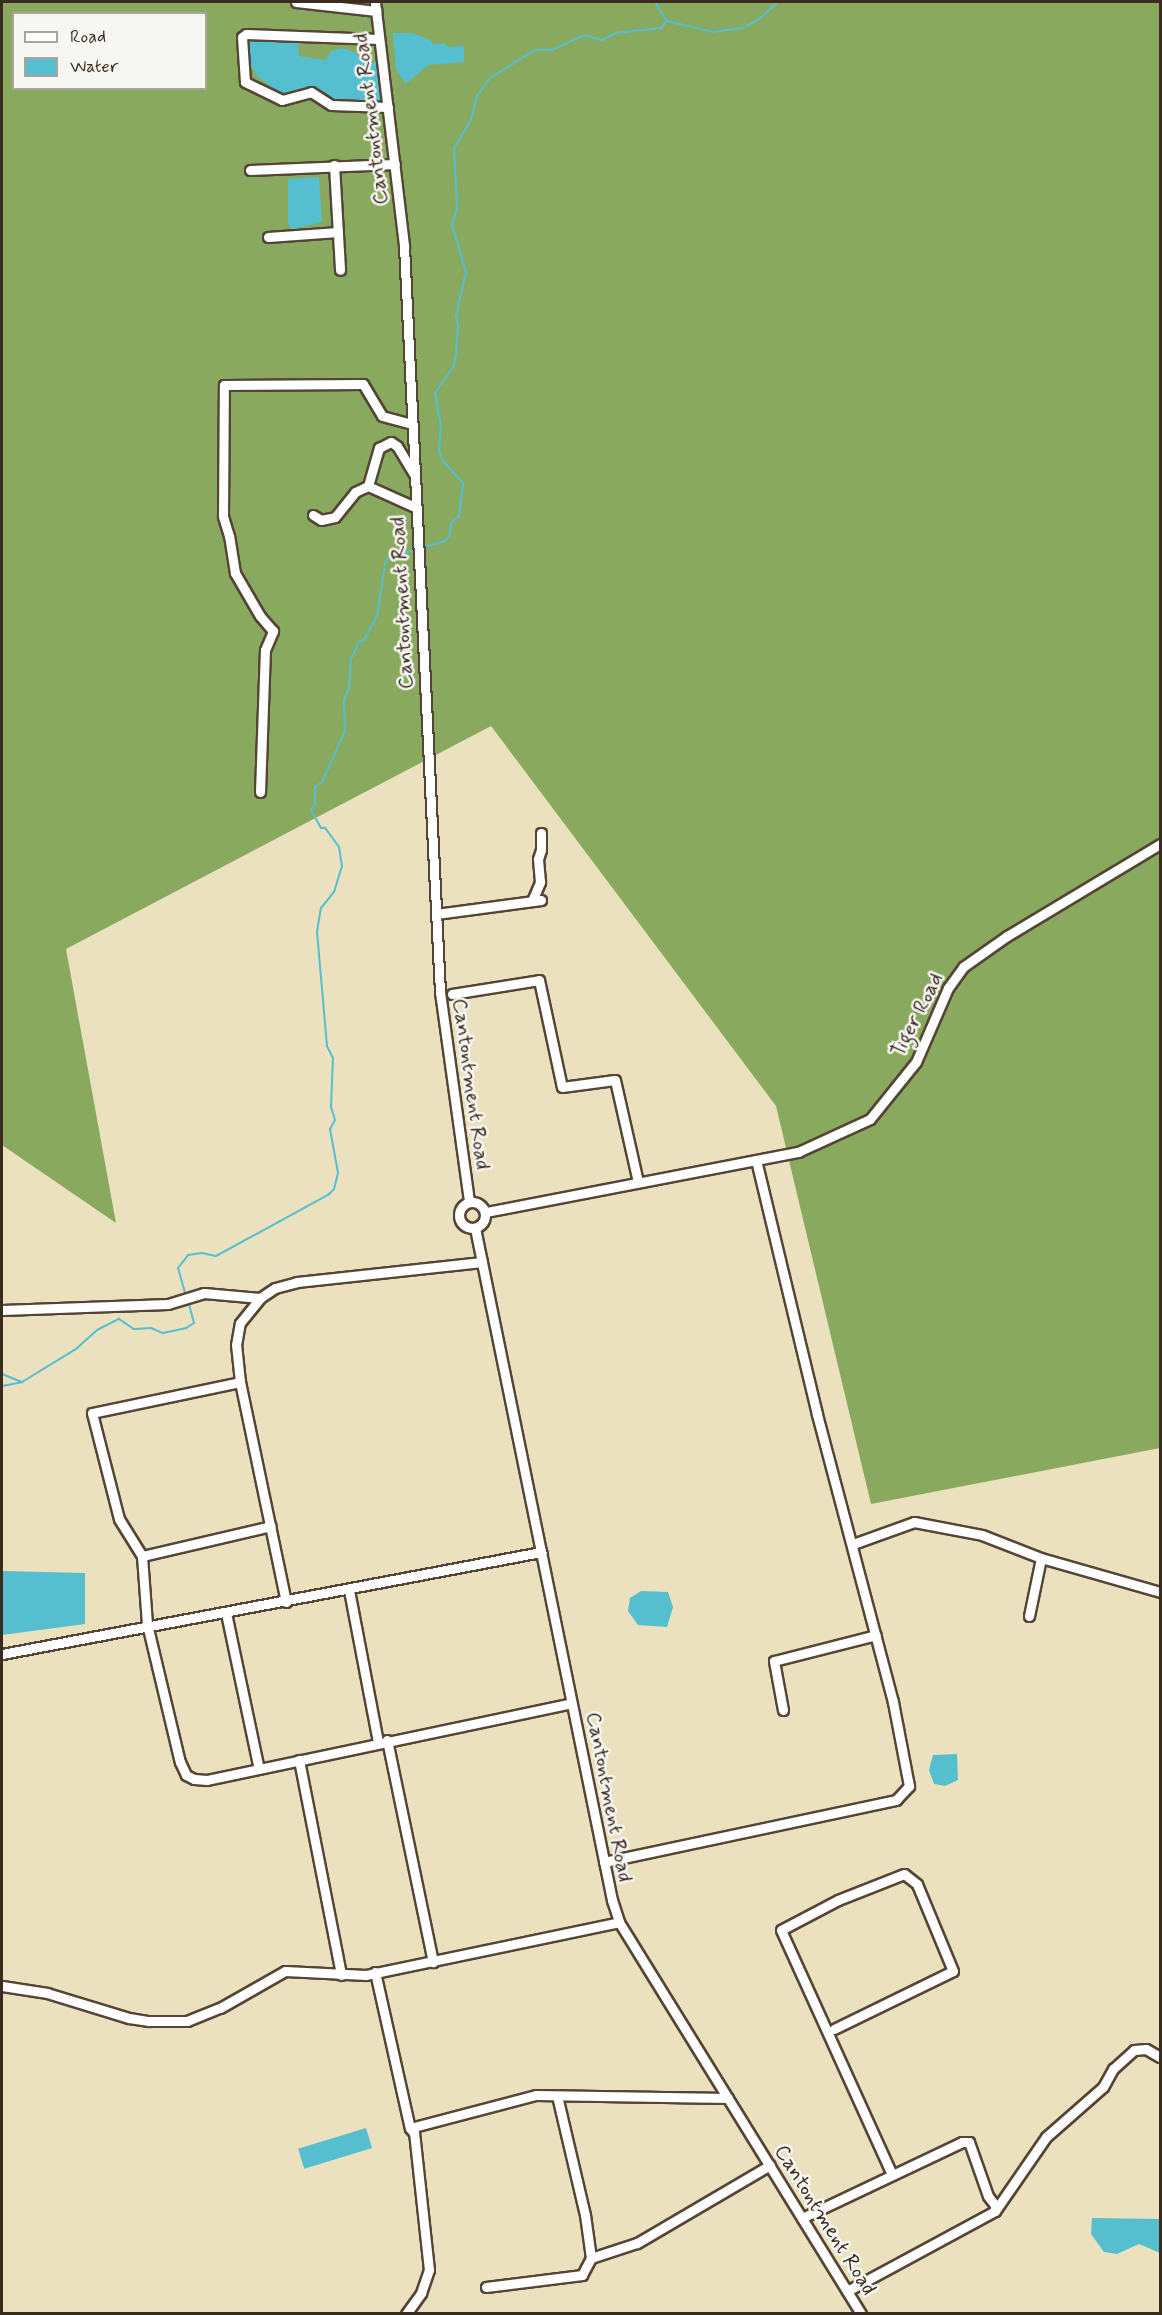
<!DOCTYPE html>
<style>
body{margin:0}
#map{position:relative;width:1162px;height:2315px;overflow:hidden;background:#ebe1bf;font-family:Mynerve,sans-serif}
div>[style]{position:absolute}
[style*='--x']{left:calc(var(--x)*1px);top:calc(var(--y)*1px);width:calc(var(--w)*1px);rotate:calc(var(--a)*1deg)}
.forest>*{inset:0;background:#89aa5e}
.water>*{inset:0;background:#55bfd0;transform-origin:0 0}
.stream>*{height:2px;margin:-1px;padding:0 1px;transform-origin:1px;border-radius:1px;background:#55bfd0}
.roads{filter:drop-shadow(2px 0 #554536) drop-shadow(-2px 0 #554536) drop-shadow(0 2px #554536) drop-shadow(0 -2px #554536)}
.minor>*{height:9px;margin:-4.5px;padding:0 4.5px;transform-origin:4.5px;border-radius:4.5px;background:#fff}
.minor>.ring{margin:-4.5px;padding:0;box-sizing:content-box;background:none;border:9px solid #fff;border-radius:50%}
span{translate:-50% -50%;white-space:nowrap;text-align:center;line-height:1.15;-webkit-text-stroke:5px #f6f6f2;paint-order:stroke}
.street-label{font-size:21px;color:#3b2a1e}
.frame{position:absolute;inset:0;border:3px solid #3b2a1e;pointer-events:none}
.legend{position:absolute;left:12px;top:12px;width:195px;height:78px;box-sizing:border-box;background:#f6f6f2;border:2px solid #aba49d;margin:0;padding:8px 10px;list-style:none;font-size:18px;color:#3b2a1e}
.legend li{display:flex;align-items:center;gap:12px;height:30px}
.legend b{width:30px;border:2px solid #aba49d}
</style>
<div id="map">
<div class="forest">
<div style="clip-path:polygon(evenodd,2px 2px,1160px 2px,1160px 1448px,871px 1504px,776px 1106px,491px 726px,66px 949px,116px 1223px,2px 1145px,2px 2px,14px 14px,206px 14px,206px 88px,14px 88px,14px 14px)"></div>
</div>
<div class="water">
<div style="clip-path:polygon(393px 33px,412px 33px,430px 40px,433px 44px,444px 43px,448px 47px,464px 46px,464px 62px,428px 65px,406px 84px,396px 70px)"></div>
<div style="clip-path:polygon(252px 35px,263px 39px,298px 40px,299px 56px,326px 60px,331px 51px,342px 48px,354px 52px,364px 60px,377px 63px,385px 101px,377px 104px,333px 102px,321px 90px,303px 88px,283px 96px,257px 76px,251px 65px,248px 39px)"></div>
<div style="clip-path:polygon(319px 177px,322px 222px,291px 230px,288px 222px,288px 179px)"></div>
<div style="clip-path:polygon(2px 1571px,85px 1573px,85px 1624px,2px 1635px)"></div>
<div style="clip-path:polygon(641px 1591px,668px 1592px,673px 1607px,667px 1627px,638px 1625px,628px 1611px,630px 1598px)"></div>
<div style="clip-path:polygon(957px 1754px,958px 1780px,945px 1786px,934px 1784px,929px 1770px,933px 1755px)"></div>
<div style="left:366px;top:2128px;width:21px;height:71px;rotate:73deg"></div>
<div style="clip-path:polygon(1092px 2218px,1160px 2219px,1160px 2253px,1139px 2244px,1117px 2254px,1104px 2252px,1091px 2234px)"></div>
</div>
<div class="stream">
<div style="--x:655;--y:2;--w:22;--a:58"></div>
<div style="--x:667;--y:21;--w:47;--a:13.4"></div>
<div style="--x:713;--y:32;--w:30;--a:-8"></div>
<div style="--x:743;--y:28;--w:18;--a:-29"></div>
<div style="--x:759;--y:19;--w:25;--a:-42"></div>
<div style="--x:423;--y:547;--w:23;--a:-15"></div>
<div style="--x:445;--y:541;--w:8;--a:-50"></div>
<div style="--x:450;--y:535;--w:12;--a:-85"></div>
<div style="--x:451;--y:523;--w:11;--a:-41"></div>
<div style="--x:459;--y:516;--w:33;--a:-83"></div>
<div style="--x:463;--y:483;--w:31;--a:-132"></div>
<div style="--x:442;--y:460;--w:10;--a:-107"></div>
<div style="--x:439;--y:450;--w:23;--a:-85"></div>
<div style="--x:441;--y:427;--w:35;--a:-100"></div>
<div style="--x:435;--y:393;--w:33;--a:-55"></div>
<div style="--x:454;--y:366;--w:13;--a:-81"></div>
<div style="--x:456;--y:353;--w:29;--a:-86"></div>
<div style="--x:458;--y:324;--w:9;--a:-103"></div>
<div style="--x:456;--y:315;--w:44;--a:-76.9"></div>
<div style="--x:466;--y:272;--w:49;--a:-106.6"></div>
<div style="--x:452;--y:225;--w:19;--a:-74"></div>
<div style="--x:457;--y:207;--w:58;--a:-93"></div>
<div style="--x:454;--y:149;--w:34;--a:-60"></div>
<div style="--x:471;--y:119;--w:24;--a:-75"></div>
<div style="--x:477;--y:96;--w:22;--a:-54"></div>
<div style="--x:490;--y:78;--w:53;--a:-31.9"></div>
<div style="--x:535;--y:50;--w:17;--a:0"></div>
<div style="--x:552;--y:50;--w:35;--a:-25"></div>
<div style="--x:584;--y:35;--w:19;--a:16"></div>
<div style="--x:602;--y:40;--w:16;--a:-27"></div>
<div style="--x:616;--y:33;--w:45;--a:-6.3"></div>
<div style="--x:661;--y:28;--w:9;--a:-49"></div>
<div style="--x:186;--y:1296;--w:29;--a:-106"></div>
<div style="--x:178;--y:1268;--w:16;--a:-52"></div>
<div style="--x:188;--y:1255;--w:14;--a:-8"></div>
<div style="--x:202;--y:1253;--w:14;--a:12"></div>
<div style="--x:216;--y:1256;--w:128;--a:-28.6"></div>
<div style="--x:328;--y:1195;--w:8;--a:-45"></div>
<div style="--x:334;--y:1189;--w:16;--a:-76"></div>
<div style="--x:338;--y:1173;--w:45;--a:-100.3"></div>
<div style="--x:330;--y:1129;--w:10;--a:-61"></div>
<div style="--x:335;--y:1120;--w:14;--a:-107"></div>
<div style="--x:331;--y:1107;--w:49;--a:-87.7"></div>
<div style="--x:333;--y:1058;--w:13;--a:-117"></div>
<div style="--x:327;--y:1046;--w:114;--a:-95"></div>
<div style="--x:317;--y:932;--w:24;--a:-81"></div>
<div style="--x:321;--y:908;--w:21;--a:-51"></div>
<div style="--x:334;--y:892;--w:27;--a:-73"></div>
<div style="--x:342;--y:866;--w:19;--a:-99"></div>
<div style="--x:339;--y:847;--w:24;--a:-126"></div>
<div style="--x:325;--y:828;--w:4;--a:180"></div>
<div style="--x:321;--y:828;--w:21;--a:-119"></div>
<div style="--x:311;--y:810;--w:6;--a:-51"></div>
<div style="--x:315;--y:805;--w:18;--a:-90"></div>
<div style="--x:315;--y:787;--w:9;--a:-36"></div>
<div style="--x:322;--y:782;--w:56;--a:-65.7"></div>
<div style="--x:345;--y:731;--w:31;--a:-92"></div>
<div style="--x:344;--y:700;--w:13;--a:-67"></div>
<div style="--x:349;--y:688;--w:29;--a:-86"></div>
<div style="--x:351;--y:659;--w:19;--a:-65"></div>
<div style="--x:359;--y:642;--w:5;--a:-22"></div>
<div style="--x:364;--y:640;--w:27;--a:-62"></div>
<div style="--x:377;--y:616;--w:53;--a:-81.3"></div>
<div style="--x:385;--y:564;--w:8;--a:-60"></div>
<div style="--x:389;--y:557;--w:26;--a:-16"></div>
<div style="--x:2;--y:1374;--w:22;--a:22"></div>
<div style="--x:22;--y:1382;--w:63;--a:-31.4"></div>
<div style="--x:76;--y:1349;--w:28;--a:-42"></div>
<div style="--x:97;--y:1330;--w:25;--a:-27"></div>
<div style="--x:119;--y:1319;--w:18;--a:34"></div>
<div style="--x:134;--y:1329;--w:17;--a:-3"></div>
<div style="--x:151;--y:1328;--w:13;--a:23"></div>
<div style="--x:163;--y:1333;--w:24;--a:-12"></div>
<div style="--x:186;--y:1328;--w:9;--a:-32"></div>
<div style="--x:194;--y:1323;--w:23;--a:-105"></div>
<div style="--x:2;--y:1386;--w:20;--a:-11"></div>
</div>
<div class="roads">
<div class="minor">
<div style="--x:296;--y:2;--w:81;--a:6.4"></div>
<div style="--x:375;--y:2;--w:246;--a:83.2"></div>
<div style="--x:404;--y:246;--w:747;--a:87.24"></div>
<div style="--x:440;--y:992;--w:212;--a:82.1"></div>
<div style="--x:379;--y:39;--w:133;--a:-177.8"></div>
<div style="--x:246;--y:34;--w:5;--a:143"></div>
<div style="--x:242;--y:37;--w:45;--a:86.2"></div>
<div style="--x:245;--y:82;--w:41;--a:25.9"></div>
<div style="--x:282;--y:100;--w:30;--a:-15"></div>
<div style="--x:311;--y:92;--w:24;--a:33"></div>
<div style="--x:331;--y:105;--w:57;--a:2"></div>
<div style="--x:334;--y:165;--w:105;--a:86.7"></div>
<div style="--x:250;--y:170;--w:145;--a:-2.4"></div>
<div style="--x:268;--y:237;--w:70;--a:-4.1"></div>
<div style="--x:368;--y:486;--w:40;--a:-74"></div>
<div style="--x:379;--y:448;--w:13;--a:-27"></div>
<div style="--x:391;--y:442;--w:7;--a:34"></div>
<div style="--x:397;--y:446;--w:33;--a:59"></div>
<div style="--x:313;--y:515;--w:9;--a:32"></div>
<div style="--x:321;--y:520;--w:14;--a:-12"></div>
<div style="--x:335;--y:517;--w:32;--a:-51"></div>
<div style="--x:355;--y:492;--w:14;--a:-25"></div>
<div style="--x:368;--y:486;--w:51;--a:24.1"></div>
<div style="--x:260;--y:792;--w:142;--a:-88"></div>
<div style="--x:265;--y:650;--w:21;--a:-67"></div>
<div style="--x:273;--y:631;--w:20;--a:-131"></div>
<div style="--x:260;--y:616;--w:50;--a:-120.2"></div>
<div style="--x:235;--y:573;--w:37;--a:-99"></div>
<div style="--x:229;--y:536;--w:21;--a:-107"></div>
<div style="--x:223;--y:516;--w:131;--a:-89.6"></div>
<div style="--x:224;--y:385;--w:139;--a:-0.4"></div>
<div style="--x:363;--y:384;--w:37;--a:59"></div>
<div style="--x:382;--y:416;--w:31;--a:15"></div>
<div style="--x:532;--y:901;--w:21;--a:-67"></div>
<div style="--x:540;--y:882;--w:23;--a:-95"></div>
<div style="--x:538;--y:859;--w:9;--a:-72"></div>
<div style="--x:541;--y:850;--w:17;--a:-90"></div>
<div style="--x:436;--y:914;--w:106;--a:-7.6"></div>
<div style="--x:452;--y:994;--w:88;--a:-9.1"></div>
<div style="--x:539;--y:980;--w:109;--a:77.9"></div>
<div style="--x:562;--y:1087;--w:53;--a:-7.5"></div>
<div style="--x:615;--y:1080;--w:105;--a:77.3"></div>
<div class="ring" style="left:459px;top:1202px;width:17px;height:17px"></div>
<div style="--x:486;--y:1212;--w:318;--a:-10.9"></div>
<div style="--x:798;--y:1152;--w:79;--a:-24.6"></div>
<div style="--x:870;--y:1119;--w:73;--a:-51.1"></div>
<div style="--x:916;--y:1062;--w:81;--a:-66.6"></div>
<div style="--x:948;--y:988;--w:26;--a:-54"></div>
<div style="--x:963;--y:967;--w:54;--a:-35.2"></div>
<div style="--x:1007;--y:936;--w:179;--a:-31"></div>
<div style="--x:475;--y:1228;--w:686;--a:78.48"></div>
<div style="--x:612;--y:1900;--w:23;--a:72"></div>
<div style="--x:619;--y:1922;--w:461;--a:58.3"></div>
<div style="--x:2;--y:1310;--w:166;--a:-2.1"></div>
<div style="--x:168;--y:1304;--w:38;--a:-17"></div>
<div style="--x:204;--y:1293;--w:56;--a:5.1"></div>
<div style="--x:240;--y:1382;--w:151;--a:168.2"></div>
<div style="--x:92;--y:1413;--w:109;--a:75.7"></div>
<div style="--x:119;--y:1519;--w:44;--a:58.1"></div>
<div style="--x:142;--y:1556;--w:68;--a:85.8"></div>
<div style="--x:147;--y:1624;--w:142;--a:76.6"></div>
<div style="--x:180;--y:1762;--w:14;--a:65"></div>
<div style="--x:186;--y:1775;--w:9;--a:27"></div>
<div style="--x:194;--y:1779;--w:13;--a:4"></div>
<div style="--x:207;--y:1780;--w:372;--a:-11.9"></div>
<div style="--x:853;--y:1544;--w:65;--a:-19.8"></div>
<div style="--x:914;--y:1522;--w:69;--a:10.8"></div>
<div style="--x:982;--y:1535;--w:63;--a:21.3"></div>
<div style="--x:1041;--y:1558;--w:124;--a:15.9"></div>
<div style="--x:142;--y:1556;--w:132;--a:-13.1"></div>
<div style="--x:349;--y:1590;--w:155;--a:79.2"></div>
<div style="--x:286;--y:1602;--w:225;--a:-101.8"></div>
<div style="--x:240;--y:1382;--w:37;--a:-96"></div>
<div style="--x:236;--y:1345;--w:22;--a:-80"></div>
<div style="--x:240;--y:1323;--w:32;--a:-51"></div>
<div style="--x:260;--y:1298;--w:18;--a:-34"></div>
<div style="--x:275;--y:1288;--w:23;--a:-15"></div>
<div style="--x:297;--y:1282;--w:186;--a:-6.2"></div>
<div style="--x:226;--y:1613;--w:159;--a:78.1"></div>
<div style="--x:1029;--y:1616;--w:59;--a:-78.3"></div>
<div style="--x:2;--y:1654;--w:549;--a:-10.72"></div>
<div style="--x:783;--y:1710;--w:50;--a:-100.4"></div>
<div style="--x:774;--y:1661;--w:105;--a:-14.3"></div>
<div style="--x:387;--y:1740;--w:227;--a:78.3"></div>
<div style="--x:299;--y:1760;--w:219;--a:78.9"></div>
<div style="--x:604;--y:1862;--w:299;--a:-12"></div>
<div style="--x:896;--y:1800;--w:19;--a:-47"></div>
<div style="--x:909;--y:1786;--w:86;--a:-100.8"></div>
<div style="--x:893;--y:1702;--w:298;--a:-104.8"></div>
<div style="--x:817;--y:1414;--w:261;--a:-103.5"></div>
<div style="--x:375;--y:1972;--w:160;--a:77.4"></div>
<div style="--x:410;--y:2128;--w:130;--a:-14.7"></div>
<div style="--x:536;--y:2095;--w:192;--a:0.9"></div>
<div style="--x:2;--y:1986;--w:46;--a:8.8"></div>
<div style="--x:47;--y:1993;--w:86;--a:17"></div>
<div style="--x:129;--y:2018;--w:20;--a:9"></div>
<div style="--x:149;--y:2021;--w:38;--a:0"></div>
<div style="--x:187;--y:2021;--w:35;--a:-22"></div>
<div style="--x:220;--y:2008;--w:75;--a:-29.6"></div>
<div style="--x:285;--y:1971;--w:81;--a:2.8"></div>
<div style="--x:366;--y:1975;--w:258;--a:-11.8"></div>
<div style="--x:834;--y:2029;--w:132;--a:-26"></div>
<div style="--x:953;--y:1971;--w:94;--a:-112.5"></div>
<div style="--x:917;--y:1884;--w:16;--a:-142"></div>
<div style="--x:904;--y:1874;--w:71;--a:158.5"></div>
<div style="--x:838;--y:1900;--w:64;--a:152.2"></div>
<div style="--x:781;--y:1930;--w:269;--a:65.6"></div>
<div style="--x:802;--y:2218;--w:177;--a:-25.4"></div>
<div style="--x:962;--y:2142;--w:7;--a:0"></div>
<div style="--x:969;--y:2142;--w:57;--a:70.6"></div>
<div style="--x:988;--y:2196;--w:11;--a:52"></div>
<div style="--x:995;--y:2205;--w:6;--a:90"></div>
<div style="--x:591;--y:2258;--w:48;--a:-18.1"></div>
<div style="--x:637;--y:2243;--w:154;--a:-30.4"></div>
<div style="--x:486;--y:2287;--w:97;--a:-7.1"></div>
<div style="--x:582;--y:2275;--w:19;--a:-62"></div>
<div style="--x:591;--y:2258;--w:43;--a:-97.9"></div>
<div style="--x:585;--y:2215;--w:122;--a:-103.2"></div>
<div style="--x:847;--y:2291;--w:168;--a:-28.4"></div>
<div style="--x:995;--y:2211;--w:90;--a:-55.4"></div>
<div style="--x:1046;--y:2137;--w:76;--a:-41.3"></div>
<div style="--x:1103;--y:2087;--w:21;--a:-61"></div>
<div style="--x:1113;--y:2069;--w:28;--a:-42"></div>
<div style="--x:1134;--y:2050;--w:12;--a:-5"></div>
<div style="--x:1146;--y:2049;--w:16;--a:30"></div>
<div style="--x:406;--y:2314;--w:26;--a:-54"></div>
<div style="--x:421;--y:2293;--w:24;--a:-71"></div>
<div style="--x:429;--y:2270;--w:138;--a:-96.2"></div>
<div style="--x:414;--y:2133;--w:6;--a:-129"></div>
</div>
</div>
<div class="street-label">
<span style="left:371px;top:119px;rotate:-97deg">Cantontment Road</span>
<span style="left:402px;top:603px;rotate:-93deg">Cantontment Road</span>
<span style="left:917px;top:1015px;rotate:-63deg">Tiger Road</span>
<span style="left:471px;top:1084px;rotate:82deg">Cantontment Road</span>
<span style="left:609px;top:1797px;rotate:79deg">Cantontment Road</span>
<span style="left:825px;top:2220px;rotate:58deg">Cantontment Road</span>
</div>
<div class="frame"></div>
<ul class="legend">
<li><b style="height:8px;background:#fff"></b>Road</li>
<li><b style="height:16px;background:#55bfd0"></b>Water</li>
</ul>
</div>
